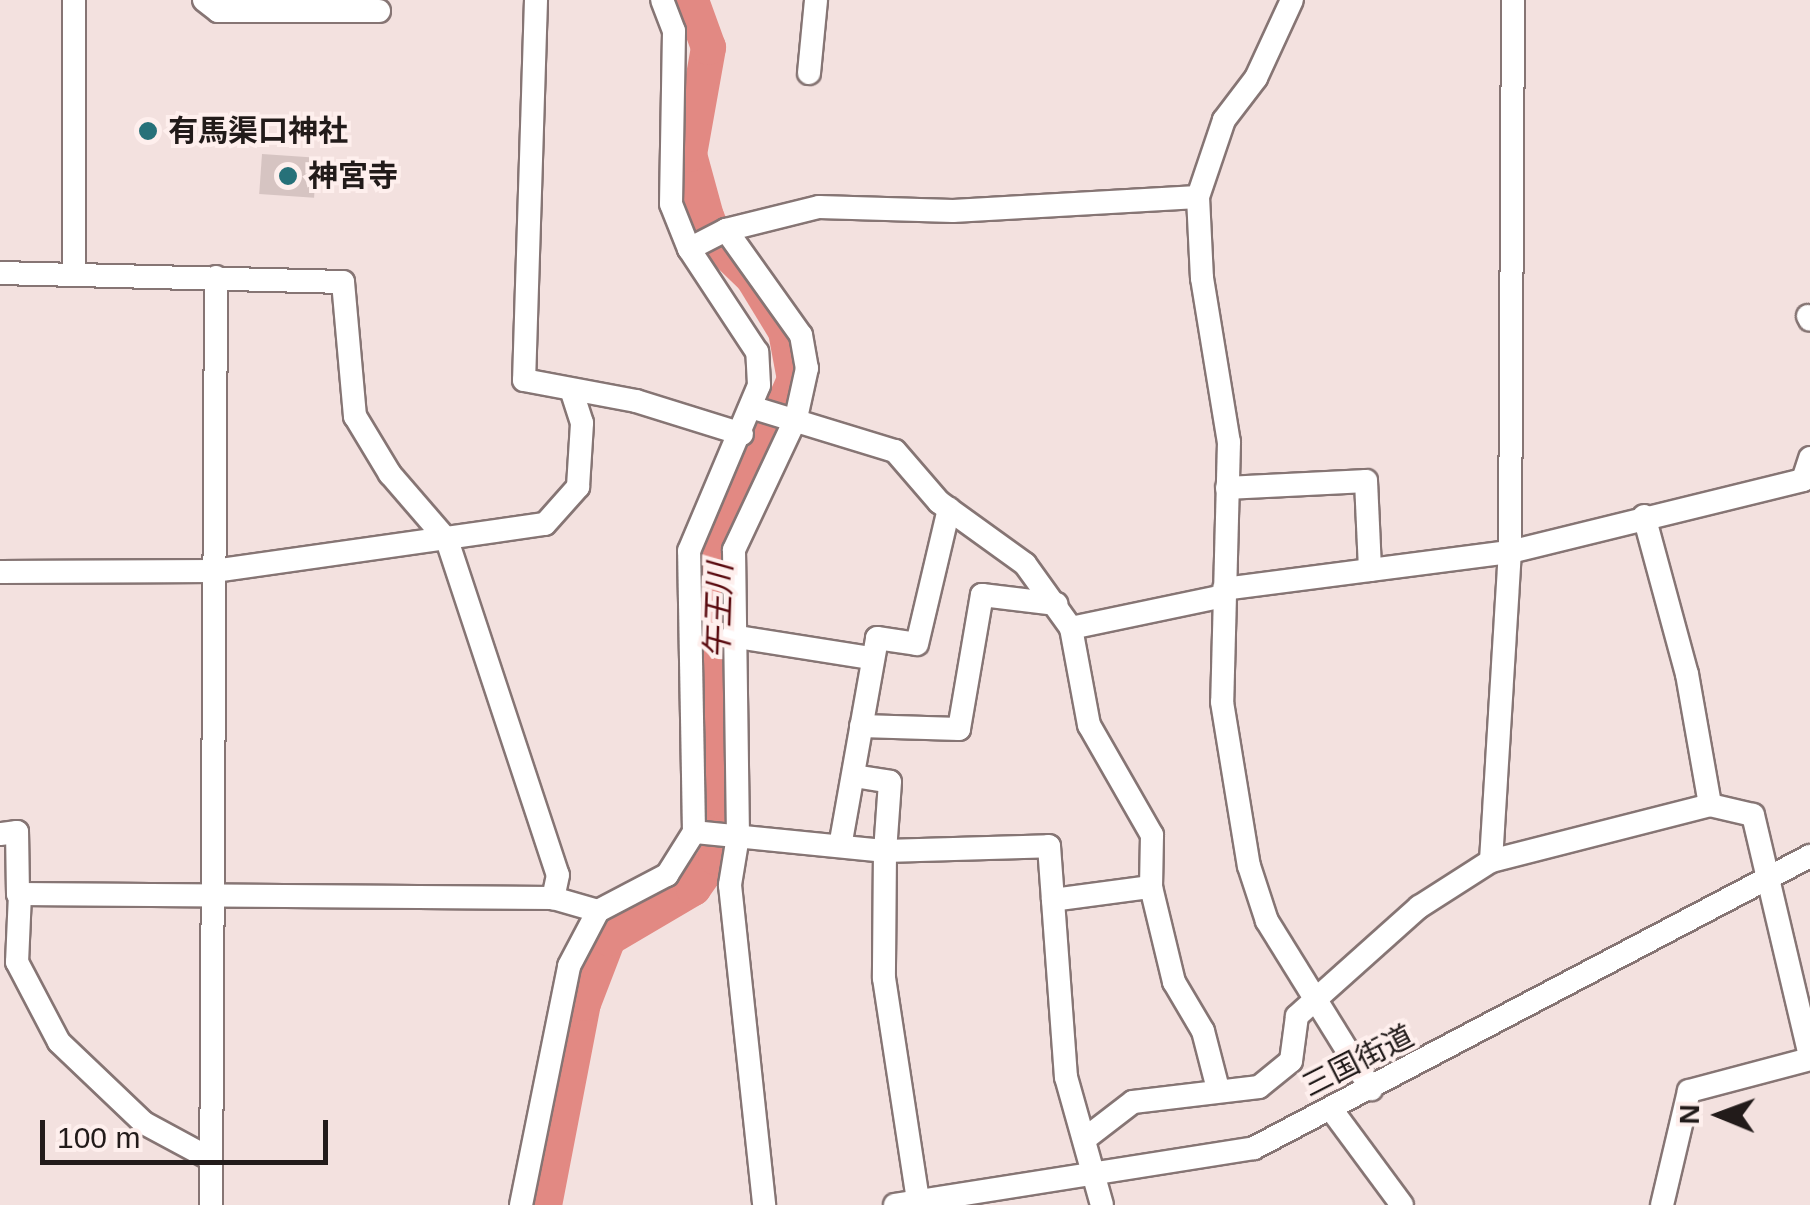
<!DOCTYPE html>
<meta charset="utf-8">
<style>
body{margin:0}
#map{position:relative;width:1810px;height:1205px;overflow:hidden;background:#f3e1df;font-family:Arial,"Noto Sans JP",sans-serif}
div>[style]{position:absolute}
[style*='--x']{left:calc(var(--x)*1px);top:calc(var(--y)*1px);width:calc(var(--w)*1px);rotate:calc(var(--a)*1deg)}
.river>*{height:35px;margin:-17.5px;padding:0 17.5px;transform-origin:17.5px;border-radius:17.5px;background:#e28983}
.building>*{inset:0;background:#d6c4c2;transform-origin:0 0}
.roads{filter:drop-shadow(2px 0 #867574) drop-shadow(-2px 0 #867574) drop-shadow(0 2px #867574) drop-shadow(0 -2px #867574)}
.minor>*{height:22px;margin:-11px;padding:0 11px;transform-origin:11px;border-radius:11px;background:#fff}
.dots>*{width:28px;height:28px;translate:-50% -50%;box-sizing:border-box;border:5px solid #feefed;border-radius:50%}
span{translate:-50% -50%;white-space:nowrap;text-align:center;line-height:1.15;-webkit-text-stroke:8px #feefed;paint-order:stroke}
.poi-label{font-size:30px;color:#221b1a;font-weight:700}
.left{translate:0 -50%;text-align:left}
.street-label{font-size:30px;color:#221b1a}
.water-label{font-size:32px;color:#58080d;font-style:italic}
.north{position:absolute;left:1670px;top:1065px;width:100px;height:100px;-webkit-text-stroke:8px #feefed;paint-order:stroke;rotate:271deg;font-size:28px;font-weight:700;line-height:40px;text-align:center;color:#221b1a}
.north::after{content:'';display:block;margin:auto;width:35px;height:45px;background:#221b1a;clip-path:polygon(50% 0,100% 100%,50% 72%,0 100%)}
.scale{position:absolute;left:40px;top:1120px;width:288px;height:45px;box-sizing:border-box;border:5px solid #221b1a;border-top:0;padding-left:12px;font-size:30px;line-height:35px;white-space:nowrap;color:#221b1a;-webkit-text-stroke:8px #feefed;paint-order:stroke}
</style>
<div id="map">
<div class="river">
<div style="--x:544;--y:1205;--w:206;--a:-79.1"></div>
<div style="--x:583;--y:1003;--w:70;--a:-69"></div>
<div style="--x:608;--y:938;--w:99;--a:-30.5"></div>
<div style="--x:693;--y:888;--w:38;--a:-55"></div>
<div style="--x:715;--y:857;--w:55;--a:-82.7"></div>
<div style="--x:722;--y:802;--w:237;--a:-92.2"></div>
<div style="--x:713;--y:565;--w:203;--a:-66.5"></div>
<div style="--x:794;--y:379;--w:49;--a:-100.6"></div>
<div style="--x:785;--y:331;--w:63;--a:-121.4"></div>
<div style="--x:752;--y:277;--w:49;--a:-135.8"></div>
<div style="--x:717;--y:243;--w:29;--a:-112"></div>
<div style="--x:706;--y:216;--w:64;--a:-105.3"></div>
<div style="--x:689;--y:154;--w:109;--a:-79.9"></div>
<div style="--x:708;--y:47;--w:50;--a:-109.9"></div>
</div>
<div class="building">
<div style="left:262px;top:154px;width:55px;height:40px;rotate:4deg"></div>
</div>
<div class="roads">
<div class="minor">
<div style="--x:74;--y:0;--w:275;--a:90"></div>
<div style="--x:204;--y:0;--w:18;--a:38"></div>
<div style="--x:218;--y:11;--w:161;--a:0"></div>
<div style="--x:536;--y:0;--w:380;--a:91.8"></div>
<div style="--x:524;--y:380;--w:114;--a:10.6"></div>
<div style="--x:636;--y:401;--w:111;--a:17.3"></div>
<div style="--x:1292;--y:0;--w:86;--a:114.8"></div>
<div style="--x:1256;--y:78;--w:53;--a:127.3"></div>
<div style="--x:1224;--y:120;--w:81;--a:108.7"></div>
<div style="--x:1198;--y:197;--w:81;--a:87.2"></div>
<div style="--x:1202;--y:278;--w:166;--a:80.7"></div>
<div style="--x:1229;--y:442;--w:260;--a:91.5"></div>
<div style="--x:1222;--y:702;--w:166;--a:80.7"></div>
<div style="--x:1249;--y:866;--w:58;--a:71.9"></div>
<div style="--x:1267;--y:921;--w:198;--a:58.2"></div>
<div style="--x:809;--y:73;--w:73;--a:-84.5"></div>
<div style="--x:726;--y:230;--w:129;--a:54.5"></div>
<div style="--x:801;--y:335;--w:34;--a:80"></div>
<div style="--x:807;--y:368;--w:51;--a:102.4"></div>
<div style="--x:796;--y:418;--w:146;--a:115.2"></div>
<div style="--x:734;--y:550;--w:286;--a:89.2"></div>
<div style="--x:738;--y:836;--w:50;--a:99.3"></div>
<div style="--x:730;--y:885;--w:322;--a:83.9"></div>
<div style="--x:689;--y:249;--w:42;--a:-27.2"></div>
<div style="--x:726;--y:230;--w:96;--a:-13.9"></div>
<div style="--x:819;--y:207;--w:134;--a:1.7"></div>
<div style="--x:953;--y:211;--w:245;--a:-3.3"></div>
<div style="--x:0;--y:273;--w:343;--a:1.5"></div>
<div style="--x:343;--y:282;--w:135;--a:84.9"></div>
<div style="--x:355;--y:416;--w:68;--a:58.9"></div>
<div style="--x:390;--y:474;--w:87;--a:49.2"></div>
<div style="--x:447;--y:540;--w:353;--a:71.7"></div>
<div style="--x:558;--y:875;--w:24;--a:102"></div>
<div style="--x:553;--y:898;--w:535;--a:-179.57"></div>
<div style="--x:18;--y:894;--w:62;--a:-90.9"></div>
<div style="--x:17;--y:832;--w:17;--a:173"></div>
<div style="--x:1808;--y:316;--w:4;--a:63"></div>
<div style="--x:754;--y:408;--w:147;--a:17"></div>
<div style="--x:895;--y:451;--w:67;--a:49.2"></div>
<div style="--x:939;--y:502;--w:106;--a:35.8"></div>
<div style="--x:1025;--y:564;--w:79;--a:54.3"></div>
<div style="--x:1071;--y:628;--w:156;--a:-11.8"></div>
<div style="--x:1227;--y:488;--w:139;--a:-2.9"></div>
<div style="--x:1366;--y:481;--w:89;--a:87.4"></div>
<div style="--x:1644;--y:516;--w:164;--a:74.8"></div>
<div style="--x:1687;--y:674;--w:133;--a:80"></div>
<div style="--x:0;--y:572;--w:214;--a:-0.3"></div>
<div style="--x:214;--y:571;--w:334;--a:-8.1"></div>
<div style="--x:545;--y:524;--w:50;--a:-48.3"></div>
<div style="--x:578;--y:487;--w:64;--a:-86.4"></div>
<div style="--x:582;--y:423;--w:35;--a:-108"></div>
<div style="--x:1224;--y:589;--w:288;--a:-7.4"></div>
<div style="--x:1510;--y:552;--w:302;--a:-13.8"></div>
<div style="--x:1803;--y:480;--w:23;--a:-72"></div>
<div style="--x:1071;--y:628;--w:99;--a:79.5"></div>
<div style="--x:1089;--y:725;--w:127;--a:60.2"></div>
<div style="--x:1152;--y:835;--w:52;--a:91.1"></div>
<div style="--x:1151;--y:887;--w:98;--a:76.4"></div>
<div style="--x:1174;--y:982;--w:57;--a:59.4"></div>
<div style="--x:1203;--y:1031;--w:60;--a:75.5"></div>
<div style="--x:732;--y:636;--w:141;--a:9"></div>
<div style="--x:861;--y:726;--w:98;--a:1.8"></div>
<div style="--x:959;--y:729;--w:136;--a:-80.3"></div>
<div style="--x:982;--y:595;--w:75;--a:6.9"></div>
<div style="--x:854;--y:776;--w:36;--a:9"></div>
<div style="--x:890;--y:782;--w:69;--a:94.1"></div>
<div style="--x:885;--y:851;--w:164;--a:-1.7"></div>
<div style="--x:1049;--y:846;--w:232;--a:85.8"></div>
<div style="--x:1066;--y:1077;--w:133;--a:74.3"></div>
<div style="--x:694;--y:832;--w:192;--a:5.7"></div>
<div style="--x:885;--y:851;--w:127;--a:90.5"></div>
<div style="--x:884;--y:978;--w:226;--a:81.3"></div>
<div style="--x:841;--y:841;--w:206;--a:-79.9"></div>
<div style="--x:877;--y:638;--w:40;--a:8.5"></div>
<div style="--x:917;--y:644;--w:139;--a:-76.7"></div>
<div style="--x:1491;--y:861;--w:310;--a:-86.5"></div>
<div style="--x:1510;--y:552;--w:552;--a:-89.69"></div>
<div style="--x:20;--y:894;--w:68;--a:92.5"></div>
<div style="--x:17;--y:962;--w:90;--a:62.3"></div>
<div style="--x:59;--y:1042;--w:117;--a:43.6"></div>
<div style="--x:144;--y:1123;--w:74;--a:28.3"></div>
<div style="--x:553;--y:898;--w:47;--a:16.1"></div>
<div style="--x:1053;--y:900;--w:99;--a:-7.6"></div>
<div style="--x:1331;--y:1109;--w:119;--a:53.5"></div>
<div style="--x:1086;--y:1138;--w:59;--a:-37.5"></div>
<div style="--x:1133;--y:1102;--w:127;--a:-6.8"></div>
<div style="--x:1259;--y:1087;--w:41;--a:-39.1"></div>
<div style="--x:1291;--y:1061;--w:45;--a:-82.4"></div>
<div style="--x:1297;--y:1016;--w:164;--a:-41.8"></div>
<div style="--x:1419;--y:907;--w:85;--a:-32.6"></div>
<div style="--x:1491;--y:861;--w:226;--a:-14.3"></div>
<div style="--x:1710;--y:805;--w:44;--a:13.1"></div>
<div style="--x:1753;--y:815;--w:248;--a:76.7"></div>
<div style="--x:211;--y:1205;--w:928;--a:-89.69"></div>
<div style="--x:521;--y:1205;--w:244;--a:-78.6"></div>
<div style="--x:569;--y:966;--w:62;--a:-62.2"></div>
<div style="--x:598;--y:911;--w:78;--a:-27.6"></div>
<div style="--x:667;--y:875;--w:51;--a:-57.9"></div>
<div style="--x:694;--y:832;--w:281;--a:-91"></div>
<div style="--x:689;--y:551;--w:180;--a:-67.1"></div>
<div style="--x:759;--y:385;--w:33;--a:-93"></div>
<div style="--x:757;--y:352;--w:123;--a:-123.4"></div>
<div style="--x:689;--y:249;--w:48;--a:-111.8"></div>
<div style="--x:671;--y:204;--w:173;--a:-89"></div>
<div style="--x:674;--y:31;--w:33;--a:-111"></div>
<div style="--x:895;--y:1205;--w:363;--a:-9"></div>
<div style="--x:1254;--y:1148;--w:628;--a:-27.71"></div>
<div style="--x:1662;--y:1205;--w:117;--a:-76.7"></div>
<div style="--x:1689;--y:1091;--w:125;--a:-14.8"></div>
</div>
</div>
<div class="dots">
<div style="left:148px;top:131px;background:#277179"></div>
<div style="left:288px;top:176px;background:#277179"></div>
</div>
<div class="poi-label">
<span class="left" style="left:168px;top:131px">有馬渠口神社</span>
<span class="left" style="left:308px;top:176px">神宮寺</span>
</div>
<div class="street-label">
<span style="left:1358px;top:1061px;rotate:-27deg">三国街道</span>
</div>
<div class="water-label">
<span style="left:719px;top:611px;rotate:-88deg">午王川</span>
</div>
<div class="north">N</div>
<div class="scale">100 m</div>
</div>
